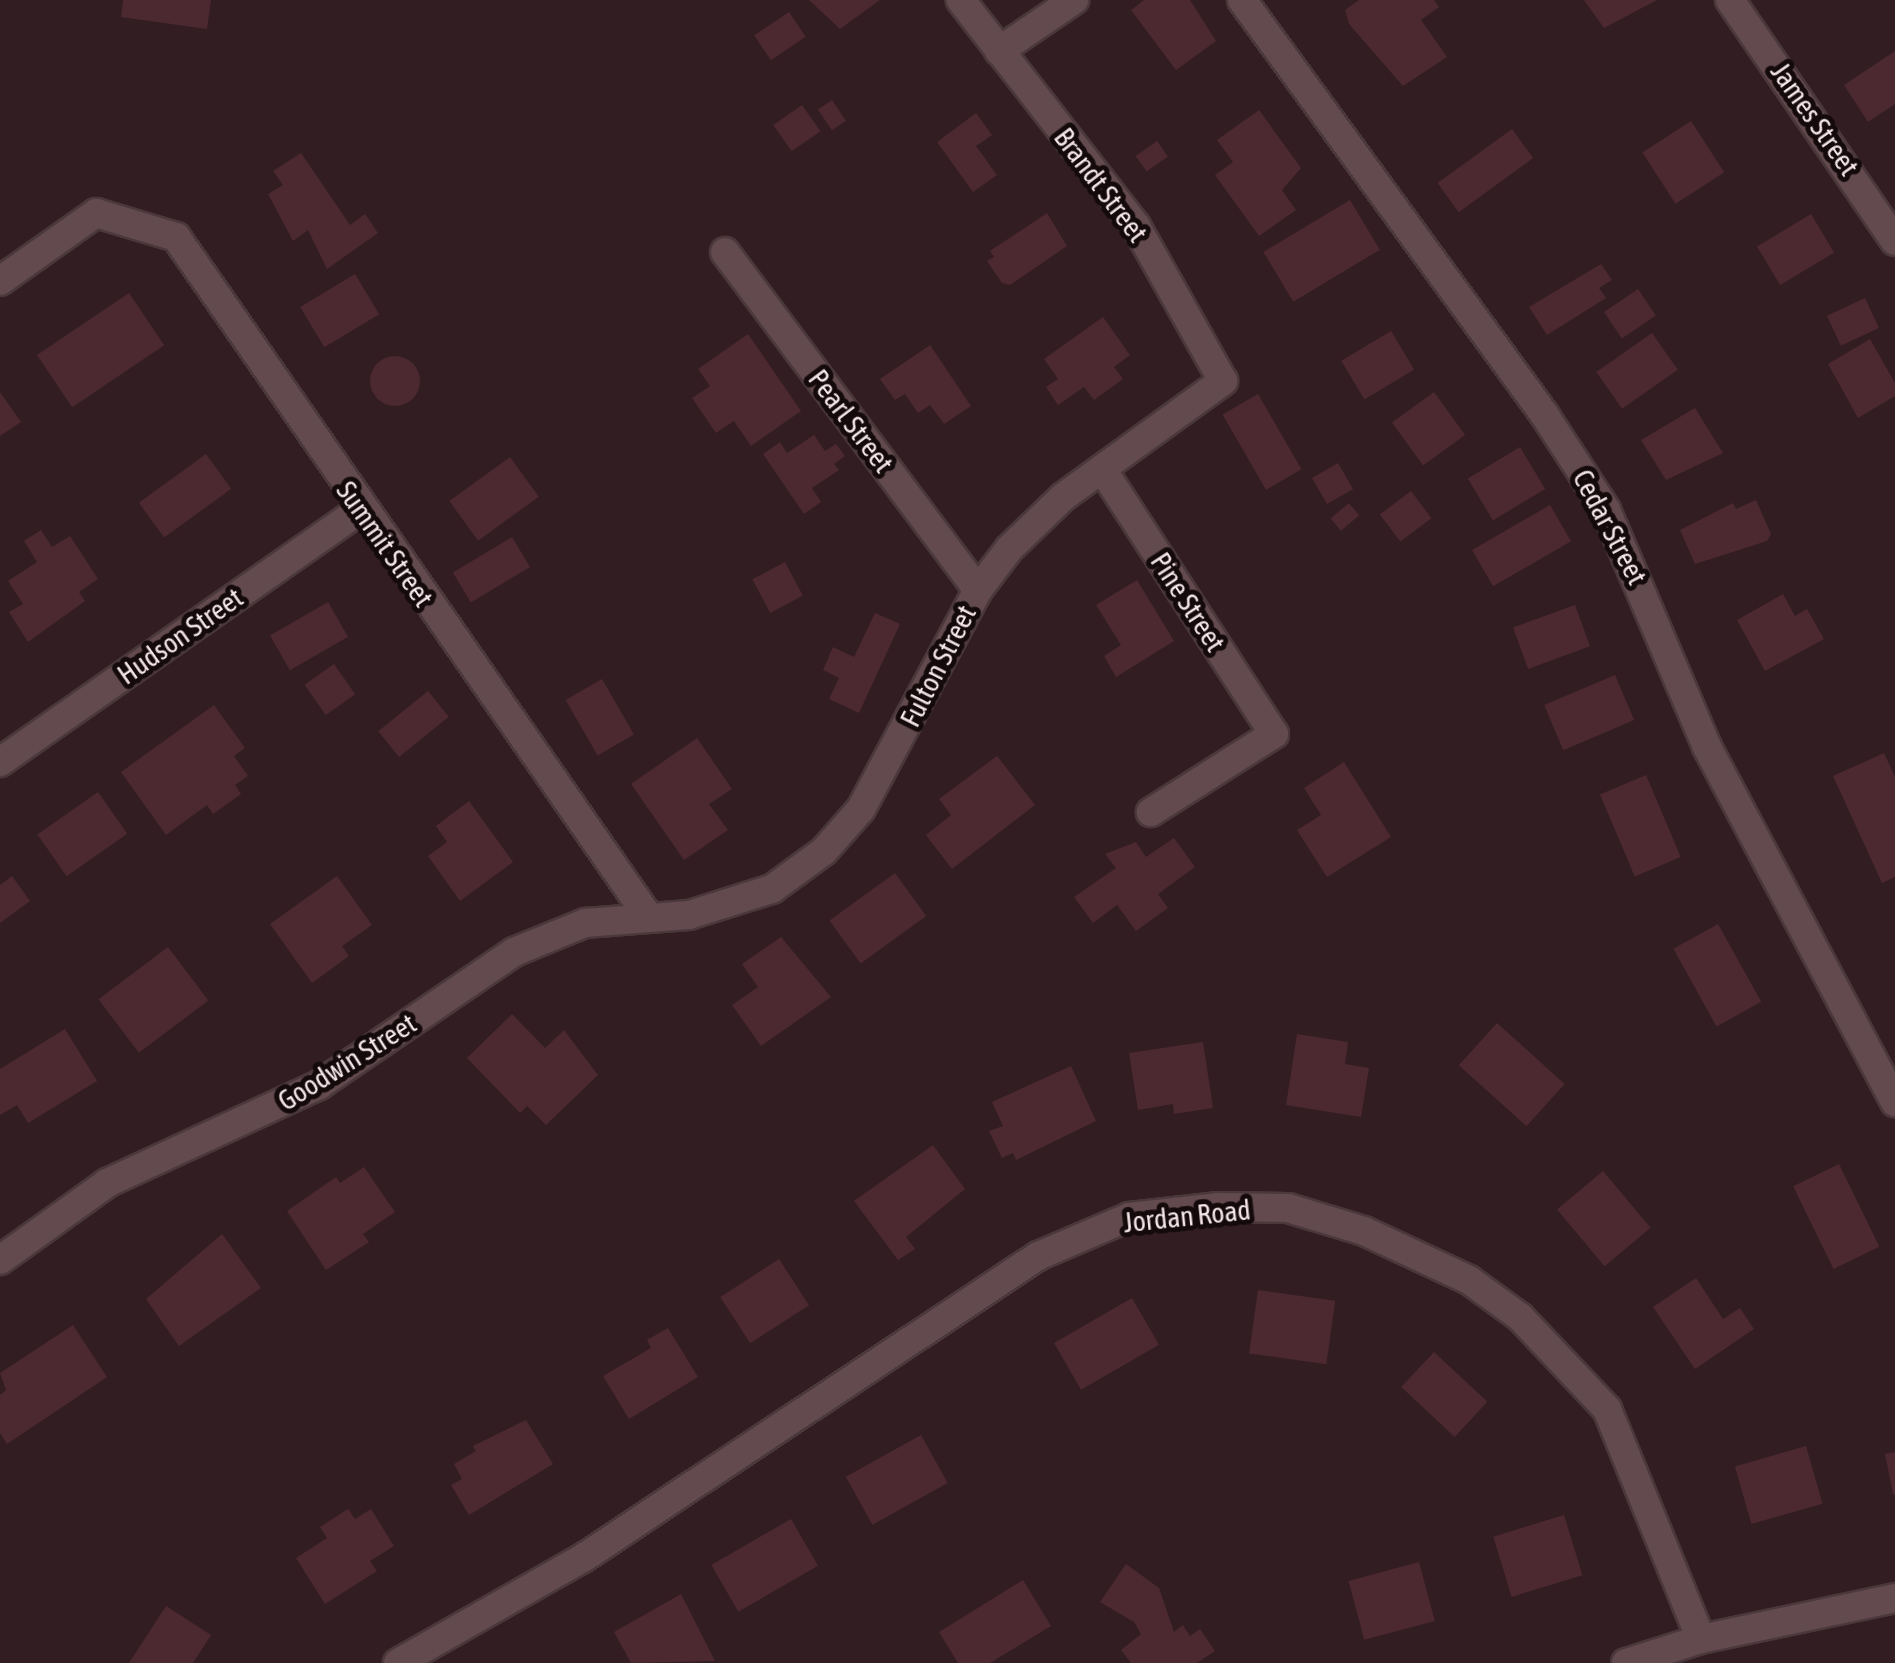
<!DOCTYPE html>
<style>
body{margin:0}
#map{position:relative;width:1895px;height:1663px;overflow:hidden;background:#321d22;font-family:"Asap Condensed",sans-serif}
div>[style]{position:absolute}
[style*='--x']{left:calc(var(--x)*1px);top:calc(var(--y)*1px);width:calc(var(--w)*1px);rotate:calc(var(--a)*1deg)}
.building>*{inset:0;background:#4c2931;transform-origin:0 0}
.round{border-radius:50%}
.roads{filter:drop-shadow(2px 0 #4a383c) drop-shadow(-2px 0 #4a383c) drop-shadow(0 2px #4a383c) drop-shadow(0 -2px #4a383c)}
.street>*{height:28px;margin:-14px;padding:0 14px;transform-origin:14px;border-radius:14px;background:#624a4e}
span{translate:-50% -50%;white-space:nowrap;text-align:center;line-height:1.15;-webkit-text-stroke:10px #140a0c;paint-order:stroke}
.street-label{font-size:28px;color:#f6e7ea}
</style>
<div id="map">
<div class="building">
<div style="clip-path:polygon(123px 0,211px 0,207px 29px,121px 17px)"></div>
<div style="clip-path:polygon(809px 0,880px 0,840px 29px)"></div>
<div style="clip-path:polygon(1144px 0,1190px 0,1216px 41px,1176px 70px,1131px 10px)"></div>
<div style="clip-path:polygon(1359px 0,1434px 0,1439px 7px,1421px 20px,1447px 57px,1403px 86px,1349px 24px,1345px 10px)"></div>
<div style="clip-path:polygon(1584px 0,1657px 0,1604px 28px)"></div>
<div style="left:789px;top:12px;width:30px;height:42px;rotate:56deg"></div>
<div style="clip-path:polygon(1895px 51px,1895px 104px,1868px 122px,1844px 85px)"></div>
<div style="left:832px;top:100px;width:25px;height:17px;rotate:56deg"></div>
<div style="left:802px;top:105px;width:32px;height:35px;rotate:55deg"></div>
<div style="clip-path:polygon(1259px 110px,1301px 168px,1282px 190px,1296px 210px,1259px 236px,1215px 175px,1233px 162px,1217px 140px)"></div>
<div style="clip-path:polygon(976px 113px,992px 135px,976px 146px,997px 175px,973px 192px,937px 142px)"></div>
<div style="left:1691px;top:121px;width:61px;height:58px;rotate:57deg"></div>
<div style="left:1512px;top:129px;width:36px;height:92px;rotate:54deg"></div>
<div style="left:1157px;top:141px;width:19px;height:26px;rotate:55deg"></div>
<div style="clip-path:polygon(301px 153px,350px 225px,365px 214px,378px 233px,327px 269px,308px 230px,293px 241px,268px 194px,283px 185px,273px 171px)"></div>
<div style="left:1350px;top:200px;width:58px;height:101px;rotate:59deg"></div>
<div style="clip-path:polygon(1047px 213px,1067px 246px,1010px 285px,1002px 283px,987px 261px,994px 257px,990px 251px)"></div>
<div style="left:1811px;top:214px;width:45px;height:63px;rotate:59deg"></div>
<div style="clip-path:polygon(1601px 264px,1612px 280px,1599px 288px,1606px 298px,1547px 335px,1529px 307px)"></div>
<div style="left:355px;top:274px;width:47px;height:64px;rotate:59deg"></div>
<div style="left:1638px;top:289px;width:32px;height:41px;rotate:56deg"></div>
<div style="left:129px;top:293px;width:63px;height:111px;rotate:56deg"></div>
<div style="left:1865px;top:298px;width:33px;height:42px;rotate:65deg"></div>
<div style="clip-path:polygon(1103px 317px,1130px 355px,1114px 367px,1123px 379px,1094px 400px,1084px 387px,1058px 405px,1046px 387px,1058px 379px,1044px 359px)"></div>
<div style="left:1391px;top:331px;width:45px;height:58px;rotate:59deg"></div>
<div style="left:1652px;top:333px;width:45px;height:68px;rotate:55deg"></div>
<div style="clip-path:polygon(748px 334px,801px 411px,751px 446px,734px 421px,716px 433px,692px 398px,710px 386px,698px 369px)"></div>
<div style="clip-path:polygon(1870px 339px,1895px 383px,1895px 396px,1858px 418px,1828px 364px)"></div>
<div style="clip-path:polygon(930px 345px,971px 406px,944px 424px,930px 405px,918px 413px,905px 394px,895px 400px,880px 379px)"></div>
<div class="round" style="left:370px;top:356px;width:50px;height:50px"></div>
<div style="clip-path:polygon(0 392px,21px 422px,0 436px)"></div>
<div style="left:1434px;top:392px;width:53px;height:52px;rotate:54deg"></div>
<div style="left:1258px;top:394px;width:87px;height:41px;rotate:60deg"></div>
<div style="clip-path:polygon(1695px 408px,1723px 453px,1666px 480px,1641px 440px)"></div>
<div style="clip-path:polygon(814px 435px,825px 451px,836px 444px,845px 456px,834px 464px,839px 470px,812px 488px,821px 502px,804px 514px,763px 454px,780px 442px,787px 453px)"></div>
<div style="left:1520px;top:447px;width:49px;height:61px;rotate:59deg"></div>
<div style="left:206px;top:454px;width:43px;height:83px;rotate:54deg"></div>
<div style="left:510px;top:457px;width:49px;height:75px;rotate:54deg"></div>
<div style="left:1338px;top:463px;width:30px;height:30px;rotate:60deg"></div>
<div style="left:1411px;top:491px;width:34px;height:39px;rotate:53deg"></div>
<div style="clip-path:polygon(1756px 500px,1771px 534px,1767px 541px,1695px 564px,1680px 530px,1733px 503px,1736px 509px)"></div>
<div style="left:1349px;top:503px;width:16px;height:24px;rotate:50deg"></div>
<div style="left:1550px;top:505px;width:42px;height:90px;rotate:60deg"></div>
<div style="clip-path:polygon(41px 530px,52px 547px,70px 536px,98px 579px,79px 592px,85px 601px,28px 642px,9px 612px,23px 604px,8px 581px,37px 562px,24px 541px)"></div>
<div style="left:512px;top:537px;width:35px;height:69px;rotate:59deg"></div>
<div style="left:785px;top:562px;width:38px;height:37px;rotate:62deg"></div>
<div style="clip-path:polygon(1137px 580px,1174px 641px,1116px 677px,1104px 656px,1121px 645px,1096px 605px)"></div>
<div style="clip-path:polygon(1783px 594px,1795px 616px,1807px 609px,1824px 639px,1765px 671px,1737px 620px)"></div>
<div style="left:328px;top:602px;width:40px;height:67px;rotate:60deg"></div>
<div style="left:1575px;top:605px;width:44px;height:66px;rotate:70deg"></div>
<div style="clip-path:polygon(875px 613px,900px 624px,859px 713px,829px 699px,839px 678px,823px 670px,833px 647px,854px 657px)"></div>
<div style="left:334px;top:664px;width:37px;height:36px;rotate:55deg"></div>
<div style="left:1615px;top:675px;width:49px;height:77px;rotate:67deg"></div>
<div style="left:602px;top:679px;width:64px;height:42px;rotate:60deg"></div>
<div style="left:428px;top:691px;width:33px;height:64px;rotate:51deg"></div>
<div style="clip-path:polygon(214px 705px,245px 748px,234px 756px,248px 776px,235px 785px,241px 794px,213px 814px,207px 805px,166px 835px,121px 772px)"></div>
<div style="clip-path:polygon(697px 738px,732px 789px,709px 804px,728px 830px,684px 860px,631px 784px)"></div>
<div style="clip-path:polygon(1884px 753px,1895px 777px,1895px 877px,1882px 883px,1833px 776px)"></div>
<div style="clip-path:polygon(997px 756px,1035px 805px,952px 869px,926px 835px,951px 815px,939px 799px)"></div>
<div style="clip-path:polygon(1344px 762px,1391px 837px,1327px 877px,1297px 830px,1321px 815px,1304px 788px)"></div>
<div style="left:1646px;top:775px;width:89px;height:50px;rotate:67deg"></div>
<div style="left:98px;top:792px;width:51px;height:74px;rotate:55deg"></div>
<div style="clip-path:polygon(469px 801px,513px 862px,460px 901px,428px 856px,447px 842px,436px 826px)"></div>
<div style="clip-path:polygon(1174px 838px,1195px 867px,1158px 894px,1168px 908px,1136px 931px,1117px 905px,1093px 923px,1074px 897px,1116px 868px,1105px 854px,1136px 842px,1146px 857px)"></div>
<div style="left:895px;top:873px;width:53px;height:81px;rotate:54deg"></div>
<div style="clip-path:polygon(12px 876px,30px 901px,0 923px,0 885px)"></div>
<div style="clip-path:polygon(337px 876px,372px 925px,342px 946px,349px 956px,312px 983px,270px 924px)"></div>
<div style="left:1718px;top:924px;width:89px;height:51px;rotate:61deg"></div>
<div style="clip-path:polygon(781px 937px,831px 997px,761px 1046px,732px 1005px,758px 987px,742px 964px)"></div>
<div style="left:168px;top:947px;width:67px;height:87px;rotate:53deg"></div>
<div style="clip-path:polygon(512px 1014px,545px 1048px,564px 1030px,598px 1075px,546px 1125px,527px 1106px,520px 1113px,467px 1058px)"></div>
<div style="left:1497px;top:1023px;width:91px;height:57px;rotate:42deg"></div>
<div style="clip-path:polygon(65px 1029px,97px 1081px,28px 1123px,17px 1105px,0 1115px,0 1069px)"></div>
<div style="clip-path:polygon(1297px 1034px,1348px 1042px,1345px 1064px,1369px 1068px,1361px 1117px,1286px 1105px)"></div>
<div style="clip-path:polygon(1203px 1042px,1213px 1108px,1174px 1114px,1173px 1104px,1138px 1110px,1129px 1053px)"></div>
<div style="clip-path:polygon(1071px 1066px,1096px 1121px,1016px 1160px,1013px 1153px,1002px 1158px,989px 1131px,1003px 1126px,992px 1102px)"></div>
<div style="clip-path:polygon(933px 1145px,965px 1189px,906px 1237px,915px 1249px,898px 1260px,854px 1201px)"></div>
<div style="left:1839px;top:1164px;width:92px;height:51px;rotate:64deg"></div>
<div style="clip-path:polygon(364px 1167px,395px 1212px,363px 1234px,369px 1242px,326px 1270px,287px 1211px,336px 1177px,340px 1183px)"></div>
<div style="left:1603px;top:1171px;width:74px;height:60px;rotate:50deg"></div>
<div style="clip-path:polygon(222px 1234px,261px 1288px,179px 1346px,146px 1299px)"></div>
<div style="left:779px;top:1259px;width:55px;height:70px;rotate:57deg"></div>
<div style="clip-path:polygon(1696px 1278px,1723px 1319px,1740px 1308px,1754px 1329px,1695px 1369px,1653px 1307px)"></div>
<div style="left:1258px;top:1290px;width:78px;height:64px;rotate:8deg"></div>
<div style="left:1132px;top:1298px;width:54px;height:90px;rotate:60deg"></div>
<div style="clip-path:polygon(73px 1325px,107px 1377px,7px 1444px,0 1433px,0 1395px,6px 1390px,0 1373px)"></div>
<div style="clip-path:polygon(668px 1328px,698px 1377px,629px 1419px,603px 1376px,651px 1348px,647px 1340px)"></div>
<div style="left:1434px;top:1352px;width:73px;height:48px;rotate:43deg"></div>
<div style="clip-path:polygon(526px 1420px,553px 1464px,469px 1515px,451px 1485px,462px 1479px,454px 1464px,476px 1451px,473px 1446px)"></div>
<div style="left:921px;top:1435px;width:55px;height:86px;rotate:61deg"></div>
<div style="left:1806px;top:1446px;width:60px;height:74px;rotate:74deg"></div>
<div style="clip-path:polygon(1895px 1452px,1895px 1494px,1893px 1494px,1885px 1454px)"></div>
<div style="clip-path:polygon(348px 1509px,355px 1519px,371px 1509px,394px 1546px,370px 1561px,377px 1571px,325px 1604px,296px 1558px,327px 1538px,320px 1527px)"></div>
<div style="left:1564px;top:1515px;width:63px;height:74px;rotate:73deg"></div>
<div style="left:791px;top:1519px;width:54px;height:92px;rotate:60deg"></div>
<div style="left:1419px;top:1562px;width:61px;height:73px;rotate:75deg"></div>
<div style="clip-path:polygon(1126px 1564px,1159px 1588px,1174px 1632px,1183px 1625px,1190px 1636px,1200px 1629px,1215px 1651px,1197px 1663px,1131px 1663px,1121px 1650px,1141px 1634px,1134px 1622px,1100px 1602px)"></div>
<div style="clip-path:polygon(1023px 1580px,1051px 1626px,990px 1663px,958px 1663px,939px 1632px)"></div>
<div style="clip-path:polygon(681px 1594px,715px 1661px,631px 1663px,614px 1632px)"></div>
<div style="clip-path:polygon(166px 1606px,211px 1635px,193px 1663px,129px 1663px)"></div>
</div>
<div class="roads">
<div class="street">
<div style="--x:1242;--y:0;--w:512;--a:53.89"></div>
<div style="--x:1544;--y:414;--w:114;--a:57.1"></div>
<div style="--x:1606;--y:510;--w:258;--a:66.9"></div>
<div style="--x:1707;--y:747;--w:402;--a:62.1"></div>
<div style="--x:1730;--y:0;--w:292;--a:55.6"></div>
<div style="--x:999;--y:51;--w:91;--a:-34.2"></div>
<div style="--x:725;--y:252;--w:422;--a:53.2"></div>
<div style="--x:0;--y:281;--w:118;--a:-35.3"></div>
<div style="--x:96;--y:213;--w:84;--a:16.7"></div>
<div style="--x:176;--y:237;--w:827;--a:55.2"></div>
<div style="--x:1102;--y:469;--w:316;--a:57"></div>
<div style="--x:1274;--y:734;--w:146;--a:147.6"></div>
<div style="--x:0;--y:762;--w:439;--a:-35"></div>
<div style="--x:0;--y:1260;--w:132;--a:-35.7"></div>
<div style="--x:107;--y:1183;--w:234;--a:-24.8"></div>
<div style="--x:319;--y:1085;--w:236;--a:-34.3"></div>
<div style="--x:514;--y:952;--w:77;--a:-22.2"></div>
<div style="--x:585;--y:923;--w:104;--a:-4.4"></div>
<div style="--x:689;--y:915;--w:87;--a:-17.4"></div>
<div style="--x:772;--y:889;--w:64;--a:-36.2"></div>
<div style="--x:824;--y:851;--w:56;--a:-48.6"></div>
<div style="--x:861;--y:809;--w:248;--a:-61.9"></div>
<div style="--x:978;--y:590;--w:51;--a:-52.9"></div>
<div style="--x:1009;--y:549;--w:75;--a:-43.9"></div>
<div style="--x:1063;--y:497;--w:198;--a:-35.9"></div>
<div style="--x:1223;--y:381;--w:178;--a:-119.3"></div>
<div style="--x:1136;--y:226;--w:286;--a:-127.8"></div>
<div style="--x:398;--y:1663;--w:213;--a:-29.6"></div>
<div style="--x:583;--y:1558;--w:546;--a:-33.57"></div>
<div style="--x:1038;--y:1256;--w:99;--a:-23.2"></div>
<div style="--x:1129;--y:1217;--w:90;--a:-6.4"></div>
<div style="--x:1218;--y:1207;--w:70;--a:0.8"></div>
<div style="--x:1288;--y:1208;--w:79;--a:16.8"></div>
<div style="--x:1364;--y:1231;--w:116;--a:25"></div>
<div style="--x:1469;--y:1280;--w:63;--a:36"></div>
<div style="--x:1520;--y:1317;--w:127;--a:46.6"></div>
<div style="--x:1607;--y:1409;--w:248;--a:67.8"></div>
<div style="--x:1626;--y:1663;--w:79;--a:-17.7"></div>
<div style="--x:1701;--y:1639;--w:198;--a:-11.9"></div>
</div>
</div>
<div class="street-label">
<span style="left:1815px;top:119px;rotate:55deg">James Street</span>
<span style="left:1101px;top:185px;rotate:53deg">Brandt Street</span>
<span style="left:851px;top:421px;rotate:53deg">Pearl Street</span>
<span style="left:1610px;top:527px;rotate:62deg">Cedar Street</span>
<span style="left:385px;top:544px;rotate:55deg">Summit Street</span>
<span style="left:1188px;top:602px;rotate:57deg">Pine Street</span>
<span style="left:180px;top:636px;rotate:-35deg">Hudson Street</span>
<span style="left:938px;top:666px;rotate:-63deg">Fulton Street</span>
<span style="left:347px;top:1062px;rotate:-32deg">Goodwin Street</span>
<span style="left:1187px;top:1216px;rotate:-6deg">Jordan Road</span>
</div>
</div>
